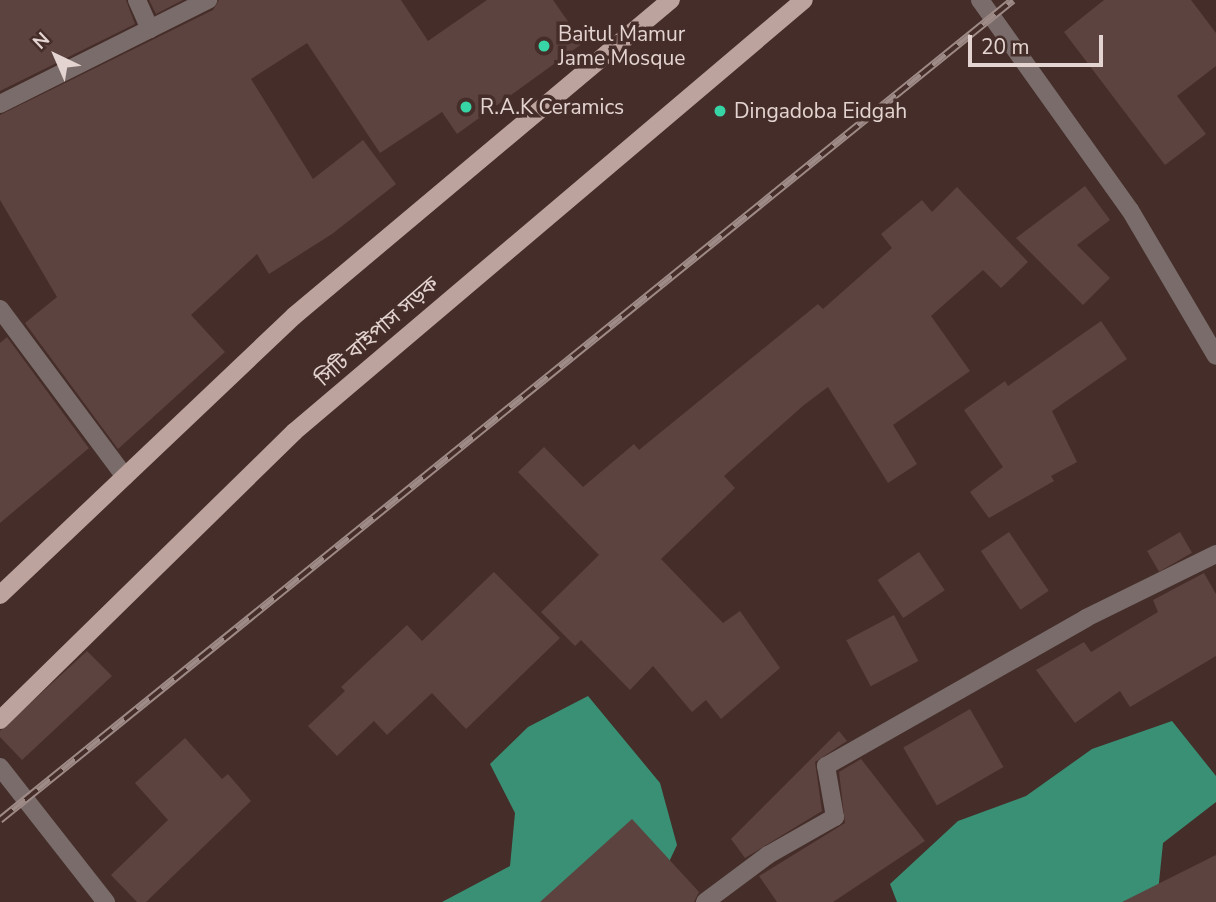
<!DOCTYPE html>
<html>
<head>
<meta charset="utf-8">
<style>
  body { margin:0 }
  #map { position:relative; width:1216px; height:902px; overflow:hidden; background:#452d29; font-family:"Nunito Sans","Noto Sans Bengali",sans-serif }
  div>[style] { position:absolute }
  .water>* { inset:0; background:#399074 }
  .building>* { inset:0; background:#5d433f; transform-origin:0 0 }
  .minor>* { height:18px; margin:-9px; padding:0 9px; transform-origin:9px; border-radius:9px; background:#796c6a }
  .major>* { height:18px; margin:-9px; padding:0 9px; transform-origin:9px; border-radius:9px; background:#bda39e }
  .rail>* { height:8px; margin-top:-4px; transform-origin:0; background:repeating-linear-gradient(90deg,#452d29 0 16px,#9e8a87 0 32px); box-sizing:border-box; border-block:2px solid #9e8a87 }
  .dots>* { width:19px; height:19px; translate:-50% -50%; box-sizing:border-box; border:4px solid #452d29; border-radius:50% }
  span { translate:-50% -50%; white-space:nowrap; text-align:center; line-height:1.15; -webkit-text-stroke:7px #452d29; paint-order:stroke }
  .poi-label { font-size:21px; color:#e4d4d1 }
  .left { translate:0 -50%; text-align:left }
  .street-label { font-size:21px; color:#e4d4d1 }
  .north { position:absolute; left:21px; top:21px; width:70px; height:70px; -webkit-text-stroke:5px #452d29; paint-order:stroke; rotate:316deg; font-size:19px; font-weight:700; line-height:28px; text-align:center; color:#e4d4d1 }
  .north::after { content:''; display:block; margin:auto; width:24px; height:32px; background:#e4d4d1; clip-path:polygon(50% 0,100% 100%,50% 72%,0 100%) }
  .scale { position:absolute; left:968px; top:35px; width:135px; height:32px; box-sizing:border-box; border:4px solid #e4d4d1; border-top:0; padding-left:9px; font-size:21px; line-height:24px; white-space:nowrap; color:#e4d4d1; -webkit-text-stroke:5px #452d29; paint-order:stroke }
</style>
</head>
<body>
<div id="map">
  <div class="water">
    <i style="clip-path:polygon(588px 696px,660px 783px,677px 845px,650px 902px,442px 902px,510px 866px,515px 813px,490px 764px,528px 727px)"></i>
    <i style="clip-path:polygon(1172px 721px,1216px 776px,1216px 802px,1163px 843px,1157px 902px,897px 902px,890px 884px,958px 821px,1026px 796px,1092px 749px)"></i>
  </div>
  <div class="building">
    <i style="clip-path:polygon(0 0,126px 0,135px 24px,0 91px)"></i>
    <i style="clip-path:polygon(149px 0,183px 0,156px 14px)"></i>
    <i style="clip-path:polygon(219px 0,401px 0,428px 41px,487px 0,553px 0,583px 43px,457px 134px,442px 112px,380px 153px,307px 43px,251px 79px,313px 179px,363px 140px,396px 184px,332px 234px,269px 274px,257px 254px,191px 315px,225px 352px,118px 449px,25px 323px,57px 297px,0 200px,0 115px,213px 10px)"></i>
    <i style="clip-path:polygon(1104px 0,1191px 0,1216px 33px,1216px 66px,1177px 96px,1206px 134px,1165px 165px,1064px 32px)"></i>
    <i style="clip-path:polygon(1085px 186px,1110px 220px,1077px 245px,1110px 278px,1083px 305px,1016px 238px)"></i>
    <i style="clip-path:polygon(957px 187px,1028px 262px,1001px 288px,983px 270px,931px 316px,970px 371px,893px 425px,917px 464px,888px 483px,828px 387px,804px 405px,724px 476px,735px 488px,661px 559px,723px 623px,740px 611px,780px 668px,721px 719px,706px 700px,692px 712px,653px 666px,630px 690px,581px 640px,575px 646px,541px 612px,599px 555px,518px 472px,544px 447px,583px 487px,634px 444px,639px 450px,818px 304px,823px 309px,892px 248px,881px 234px,922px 200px,932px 212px)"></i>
    <i style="clip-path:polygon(1101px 321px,1127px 359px,1052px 411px,1077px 462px,1051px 476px,1054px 481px,989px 518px,970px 492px,1003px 467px,964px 410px,1005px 381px,1008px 386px)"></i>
    <i style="clip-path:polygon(7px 337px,91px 451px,89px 448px,0 523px,0 343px)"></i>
    <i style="left:1009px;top:532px;width:71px;height:34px;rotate:56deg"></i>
    <i style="left:1180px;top:532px;width:24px;height:38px;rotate:60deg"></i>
    <i style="left:919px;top:552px;width:46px;height:50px;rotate:56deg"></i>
    <i style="clip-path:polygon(494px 572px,560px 638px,466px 729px,432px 693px,387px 735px,374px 721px,337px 756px,308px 726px,345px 691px,341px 687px,407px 625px,422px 641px)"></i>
    <i style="clip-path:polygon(1204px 573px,1216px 594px,1216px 656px,1130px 707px,1120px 691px,1075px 723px,1036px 670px,1084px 642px,1091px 652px,1158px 612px,1153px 600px)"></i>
    <i style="left:894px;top:615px;width:52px;height:54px;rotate:62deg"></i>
    <i style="clip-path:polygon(87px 651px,112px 676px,22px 760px,0 737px,0 731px)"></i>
    <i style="left:970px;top:709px;width:67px;height:77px;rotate:60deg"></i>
    <i style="clip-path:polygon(839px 731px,847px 741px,815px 762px,822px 811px,745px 858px,731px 839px)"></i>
    <i style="clip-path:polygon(185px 738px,222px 779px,228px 774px,251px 801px,146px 902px,137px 902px,111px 875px,168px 820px,135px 783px)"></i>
    <i style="clip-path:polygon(861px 759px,925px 841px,833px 902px,777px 902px,759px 876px,845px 823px,839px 772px)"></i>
    <i style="clip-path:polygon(632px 819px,699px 892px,694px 902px,540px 902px)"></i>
    <i style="clip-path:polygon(1216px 855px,1216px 902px,1122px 902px)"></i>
  </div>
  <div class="minor">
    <i style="left:137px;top:0;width:32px;rotate:66deg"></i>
    <i style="left:980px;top:0;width:258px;rotate:54.5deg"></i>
    <i style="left:1130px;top:210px;width:169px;rotate:59.5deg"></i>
    <i style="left:0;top:104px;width:233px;rotate:-26.6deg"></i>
    <i style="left:0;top:309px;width:209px;rotate:53.3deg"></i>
    <i style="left:0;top:767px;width:172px;rotate:51.9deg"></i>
    <i style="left:705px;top:902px;width:79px;rotate:-36.7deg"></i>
    <i style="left:768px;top:855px;width:77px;rotate:-29.6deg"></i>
    <i style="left:835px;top:817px;width:52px;rotate:-100deg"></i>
    <i style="left:826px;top:766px;width:299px;rotate:-29.6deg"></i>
    <i style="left:1086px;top:618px;width:145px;rotate:-26.2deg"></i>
  </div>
  <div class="major">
    <i style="left:0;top:595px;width:405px;rotate:-43.5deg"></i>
    <i style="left:294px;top:316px;width:492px;rotate:-40deg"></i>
    <i style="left:0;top:720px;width:412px;rotate:-44.4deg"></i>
    <i style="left:294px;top:432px;width:668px;rotate:-40.27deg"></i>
  </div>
  <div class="rail">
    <i style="left:0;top:820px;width:1303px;rotate:-38.99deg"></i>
  </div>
  <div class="dots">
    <i style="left:544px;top:46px;background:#37d4a6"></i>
    <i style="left:466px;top:107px;background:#37d4a6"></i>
    <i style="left:720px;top:111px;background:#37d4a6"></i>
  </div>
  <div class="poi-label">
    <span class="left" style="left:558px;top:46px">Baitul Mamur<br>Jame Mosque</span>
    <span class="left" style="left:480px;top:107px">R.A.K Ceramics</span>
    <span class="left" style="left:734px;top:111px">Dingadoba Eidgah</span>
  </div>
  <div class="street-label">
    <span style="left:377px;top:331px;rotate:-41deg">সিটি বাইপাস সড়ক</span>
  </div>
  <div class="north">N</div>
  <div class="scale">20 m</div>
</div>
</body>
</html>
